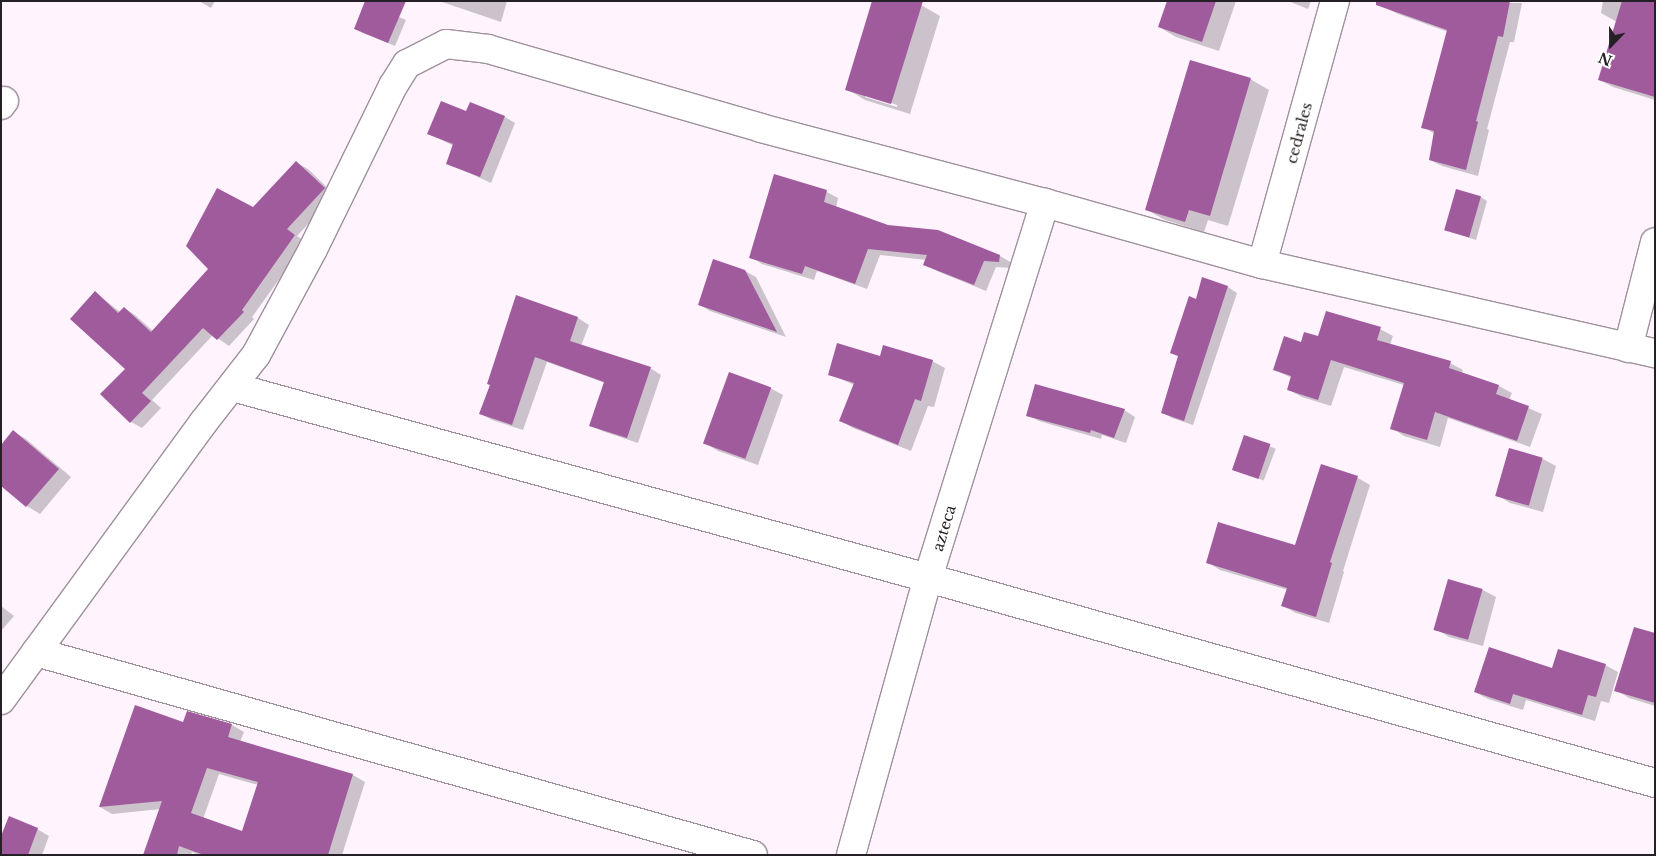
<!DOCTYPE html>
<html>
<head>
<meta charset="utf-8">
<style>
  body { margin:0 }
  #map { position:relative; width:1656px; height:856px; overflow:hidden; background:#fff3fe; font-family:"Libre Baskerville",serif }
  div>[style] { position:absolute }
  .shadow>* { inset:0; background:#0003; transform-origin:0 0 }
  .building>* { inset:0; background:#a05b9d; transform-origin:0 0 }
  .roads { filter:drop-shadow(1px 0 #9e919d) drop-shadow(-1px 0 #9e919d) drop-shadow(0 1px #9e919d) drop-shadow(0 -1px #9e919d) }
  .minor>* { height:28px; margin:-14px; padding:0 14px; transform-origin:14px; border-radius:14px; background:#fff }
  span { translate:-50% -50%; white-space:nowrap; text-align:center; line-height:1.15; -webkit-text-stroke:4px #fff; paint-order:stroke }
  .street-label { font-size:15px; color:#252025 }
  .frame { position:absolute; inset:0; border:2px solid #252025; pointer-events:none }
  .north { position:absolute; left:1586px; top:20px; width:50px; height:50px; -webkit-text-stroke:4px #fff; paint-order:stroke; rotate:202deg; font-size:14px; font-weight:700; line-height:20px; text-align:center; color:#252025 }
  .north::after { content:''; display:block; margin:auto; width:18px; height:22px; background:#252025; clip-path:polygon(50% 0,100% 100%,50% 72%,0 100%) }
</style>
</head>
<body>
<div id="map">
  <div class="shadow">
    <i style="clip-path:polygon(199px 1px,215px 1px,211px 8px)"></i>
    <i style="clip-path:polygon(439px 1px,507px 1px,501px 22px)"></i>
    <i style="clip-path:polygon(1168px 1px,1236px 1px,1219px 51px,1176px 37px,1159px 27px)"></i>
    <i style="clip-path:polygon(1288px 1px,1311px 1px,1308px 9px)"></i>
    <i style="clip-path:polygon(1388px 1px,1522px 3px,1514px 42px,1510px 42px,1487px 129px,1489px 130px,1478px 176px,1442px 166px,1430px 160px,1435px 134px,1423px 127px,1448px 32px,1398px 14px,1386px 8px)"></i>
    <i style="clip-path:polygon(1603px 1px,1655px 1px,1655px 100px,1613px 87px,1600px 80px,1617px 22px,1601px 13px)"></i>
    <i style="clip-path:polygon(366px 3px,406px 20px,395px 46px,361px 32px)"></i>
    <i style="clip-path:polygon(evenodd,921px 5px,940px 16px,910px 114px,865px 100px,847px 89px,921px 5px,865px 94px,897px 105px,897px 107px,865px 97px,865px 94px)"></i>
    <i style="clip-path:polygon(1250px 79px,1269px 90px,1228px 226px,1208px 220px,1204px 232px,1165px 220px,1147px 210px)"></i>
    <i style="clip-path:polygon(467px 113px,505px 117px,515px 123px,491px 183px,447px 163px,454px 146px,429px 134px)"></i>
    <i style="clip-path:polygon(297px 163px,308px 169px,335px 195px,297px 236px,306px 242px,252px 317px,254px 319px,229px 346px,213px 335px,152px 400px,161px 408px,142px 428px,131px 422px,127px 369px,96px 293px,120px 312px,124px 308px,135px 315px,153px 331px,209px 269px,254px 208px)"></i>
    <i style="clip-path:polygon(775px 176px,827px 192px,838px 198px,836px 208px,888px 226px,1000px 256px,1012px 263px,1010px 268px,996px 267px,986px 291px,937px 271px,925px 264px,927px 260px,880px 255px,867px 289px,817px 271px,814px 280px,762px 264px,751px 257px)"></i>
    <i style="clip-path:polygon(1481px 197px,1487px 201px,1476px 240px,1446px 230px)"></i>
    <i style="clip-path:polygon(745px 271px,756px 277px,786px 337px,710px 311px,700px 305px)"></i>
    <i style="clip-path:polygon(1228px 287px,1237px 293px,1193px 425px,1172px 418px,1162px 412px,1196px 300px)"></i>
    <i style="clip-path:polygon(517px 297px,578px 318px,589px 325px,581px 346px,650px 368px,661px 375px,638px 443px,602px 431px,591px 425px,605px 383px,547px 362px,523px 430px,492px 420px,481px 414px)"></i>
    <i style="clip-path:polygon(1380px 329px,1393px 336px,1390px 345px,1450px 363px,1463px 370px,1462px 373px,1499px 386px,1512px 393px,1509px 400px,1542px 414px,1530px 447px,1448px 418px,1440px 447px,1404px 436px,1392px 428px,1404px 385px,1344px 367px,1331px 406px,1302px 397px,1289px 390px,1292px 378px,1275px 370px,1302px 343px,1319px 338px)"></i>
    <i style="clip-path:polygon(881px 357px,932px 361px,945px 368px,934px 407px,928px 406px,911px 451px,853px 428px,841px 421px,854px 385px,830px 374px)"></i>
    <i style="clip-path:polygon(770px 388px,783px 395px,758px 465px,718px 451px,705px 443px)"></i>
    <i style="clip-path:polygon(1124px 410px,1135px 417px,1126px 443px,1102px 435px,1101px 439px,1039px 421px,1028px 415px)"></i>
    <i style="clip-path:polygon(14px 432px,26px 439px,71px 477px,40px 514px,27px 506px,1px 485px)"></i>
    <i style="left:1245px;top:437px;width:33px;height:34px;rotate:21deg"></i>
    <i style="clip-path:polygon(1543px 459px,1556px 466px,1543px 512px,1510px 503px,1497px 495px)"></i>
    <i style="clip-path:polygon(1322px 466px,1358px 478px,1370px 485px,1343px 571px,1344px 572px,1329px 623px,1296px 613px,1283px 606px,1288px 590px,1220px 570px,1207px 562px,1295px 547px)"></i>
    <i style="clip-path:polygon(1449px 580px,1483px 590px,1496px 597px,1483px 646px,1449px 637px,1436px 629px)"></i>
    <i style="clip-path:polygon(1px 606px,14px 616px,1px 631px)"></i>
    <i style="clip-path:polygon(1655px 635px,1655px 706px,1629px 698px,1616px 690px)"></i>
    <i style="clip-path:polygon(1605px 665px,1618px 672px,1609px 703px,1601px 701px,1595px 721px,1526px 700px,1523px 710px,1488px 699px,1475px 692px,1553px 669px)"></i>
    <i style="clip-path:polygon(evenodd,183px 724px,232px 725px,244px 732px,240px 742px,353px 775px,365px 782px,342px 855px,198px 855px,192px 852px,191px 855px,145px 855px,161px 809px,112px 814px,100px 807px,183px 724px,219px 774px,258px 785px,243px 832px,203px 819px,219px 774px)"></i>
    <i style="clip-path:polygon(37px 829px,49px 836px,42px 855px,1px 855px)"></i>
  </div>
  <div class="building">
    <i style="clip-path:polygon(365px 1px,406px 1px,388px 43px,354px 29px)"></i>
    <i style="clip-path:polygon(872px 1px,923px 1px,891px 104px,845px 90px)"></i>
    <i style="clip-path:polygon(1167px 1px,1216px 1px,1202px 42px,1158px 27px)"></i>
    <i style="clip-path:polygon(1376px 1px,1510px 1px,1503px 37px,1498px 36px,1476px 121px,1478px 122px,1466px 170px,1429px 160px,1434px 131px,1421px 128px,1447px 30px,1376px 5px)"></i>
    <i style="clip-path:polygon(1622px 1px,1655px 1px,1655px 97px,1598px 80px)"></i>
    <i style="clip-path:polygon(1190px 60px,1251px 78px,1210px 216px,1189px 210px,1185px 222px,1145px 210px)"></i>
    <i style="clip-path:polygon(441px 101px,466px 111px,470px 102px,505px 116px,480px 177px,446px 164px,453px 144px,427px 134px)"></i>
    <i style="clip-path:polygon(296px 161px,325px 188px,287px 229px,295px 235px,242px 310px,244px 312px,217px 340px,203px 328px,142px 393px,151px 401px,130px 423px,100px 394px,125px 369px,70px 319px,95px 291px,118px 313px,124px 307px,151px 332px,208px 269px,186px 246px,217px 188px,253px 207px)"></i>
    <i style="clip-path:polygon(774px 174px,827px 190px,824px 202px,888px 225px,938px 230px,1000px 255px,999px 262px,984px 261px,974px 285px,923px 265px,927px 255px,868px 249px,855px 284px,805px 266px,802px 274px,749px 258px)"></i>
    <i style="left:1456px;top:189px;width:26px;height:43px;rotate:16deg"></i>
    <i style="clip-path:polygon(713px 259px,745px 270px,777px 332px,698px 305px)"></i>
    <i style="clip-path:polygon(1202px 277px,1228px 286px,1184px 421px,1161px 413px,1178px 356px,1170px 353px,1189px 296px,1196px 299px)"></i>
    <i style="clip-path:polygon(516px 295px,578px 317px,570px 341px,651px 367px,627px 438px,589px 426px,604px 382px,535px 357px,512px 425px,479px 414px,490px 385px,487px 384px)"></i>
    <i style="clip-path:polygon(1326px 311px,1381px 327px,1377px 340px,1451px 361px,1449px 368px,1499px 385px,1496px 394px,1529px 406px,1517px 441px,1435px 412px,1427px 440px,1390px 429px,1404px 383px,1331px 360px,1318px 400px,1287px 390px,1291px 376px,1273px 370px,1284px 336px,1301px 342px,1304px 332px,1318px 336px)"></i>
    <i style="clip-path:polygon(837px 343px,880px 356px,883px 345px,933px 360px,921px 401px,915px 399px,898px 445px,839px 421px,854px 383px,828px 375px)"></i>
    <i style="left:729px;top:372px;width:45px;height:76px;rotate:20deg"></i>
    <i style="clip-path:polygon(1035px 384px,1125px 409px,1114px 438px,1091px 430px,1090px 433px,1026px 416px)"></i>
    <i style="clip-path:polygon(13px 430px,59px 469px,26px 507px,1px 486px,1px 445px)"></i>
    <i style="left:1244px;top:435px;width:28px;height:37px;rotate:19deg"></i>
    <i style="left:1509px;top:448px;width:35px;height:50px;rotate:16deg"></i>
    <i style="clip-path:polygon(1321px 464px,1358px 476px,1330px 562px,1332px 563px,1316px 617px,1281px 606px,1287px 588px,1206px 563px,1218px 522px,1295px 545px)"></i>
    <i style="left:1448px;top:579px;width:36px;height:53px;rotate:16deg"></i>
    <i style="clip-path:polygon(1634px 627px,1655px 633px,1655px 703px,1614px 691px)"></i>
    <i style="clip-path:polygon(1489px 647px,1552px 668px,1558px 649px,1606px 664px,1596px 697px,1588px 695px,1582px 715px,1513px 694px,1510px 704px,1474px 692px)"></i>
    <i style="clip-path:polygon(evenodd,135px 705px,183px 722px,187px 711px,232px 724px,228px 737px,353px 774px,328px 855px,204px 855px,179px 846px,177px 855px,143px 855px,162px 801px,99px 807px,135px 705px,207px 768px,258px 782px,242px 831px,191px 813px,207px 768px)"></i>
    <i style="clip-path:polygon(9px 816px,38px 828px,28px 855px,1px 855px,1px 836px)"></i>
  </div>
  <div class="roads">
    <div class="minor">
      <i style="left:1px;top:105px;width:5px;rotate:-53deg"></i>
      <i style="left:1262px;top:264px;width:273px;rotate:-74.5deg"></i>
      <i style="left:1628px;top:348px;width:109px;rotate:-75.7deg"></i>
      <i style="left:233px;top:387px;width:721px;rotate:15.37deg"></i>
      <i style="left:928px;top:578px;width:755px;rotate:15.75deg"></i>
      <i style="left:36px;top:652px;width:745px;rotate:15.81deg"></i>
      <i style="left:1px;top:700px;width:343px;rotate:-53.9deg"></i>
      <i style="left:203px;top:423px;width:86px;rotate:-52.1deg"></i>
      <i style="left:256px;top:355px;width:120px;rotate:-61.7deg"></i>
      <i style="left:313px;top:249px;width:182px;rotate:-63.9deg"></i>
      <i style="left:393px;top:86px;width:26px;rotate:-58deg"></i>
      <i style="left:407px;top:64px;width:44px;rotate:-27.1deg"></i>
      <i style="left:446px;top:44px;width:42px;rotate:6.8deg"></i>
      <i style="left:488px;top:49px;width:284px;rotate:16.1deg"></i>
      <i style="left:761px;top:128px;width:294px;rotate:14.8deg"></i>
      <i style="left:1045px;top:203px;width:225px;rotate:15.7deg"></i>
      <i style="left:1262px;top:264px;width:403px;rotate:12.8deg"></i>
      <i style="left:851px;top:855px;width:288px;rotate:-74.5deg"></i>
      <i style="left:928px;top:578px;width:393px;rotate:-72.7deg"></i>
    </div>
  </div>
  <div class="street-label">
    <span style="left:1299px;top:133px;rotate:-75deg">cedrales</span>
    <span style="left:944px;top:528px;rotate:-73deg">azteca</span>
  </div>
  <div class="frame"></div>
  <div class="north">N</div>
</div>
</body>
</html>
